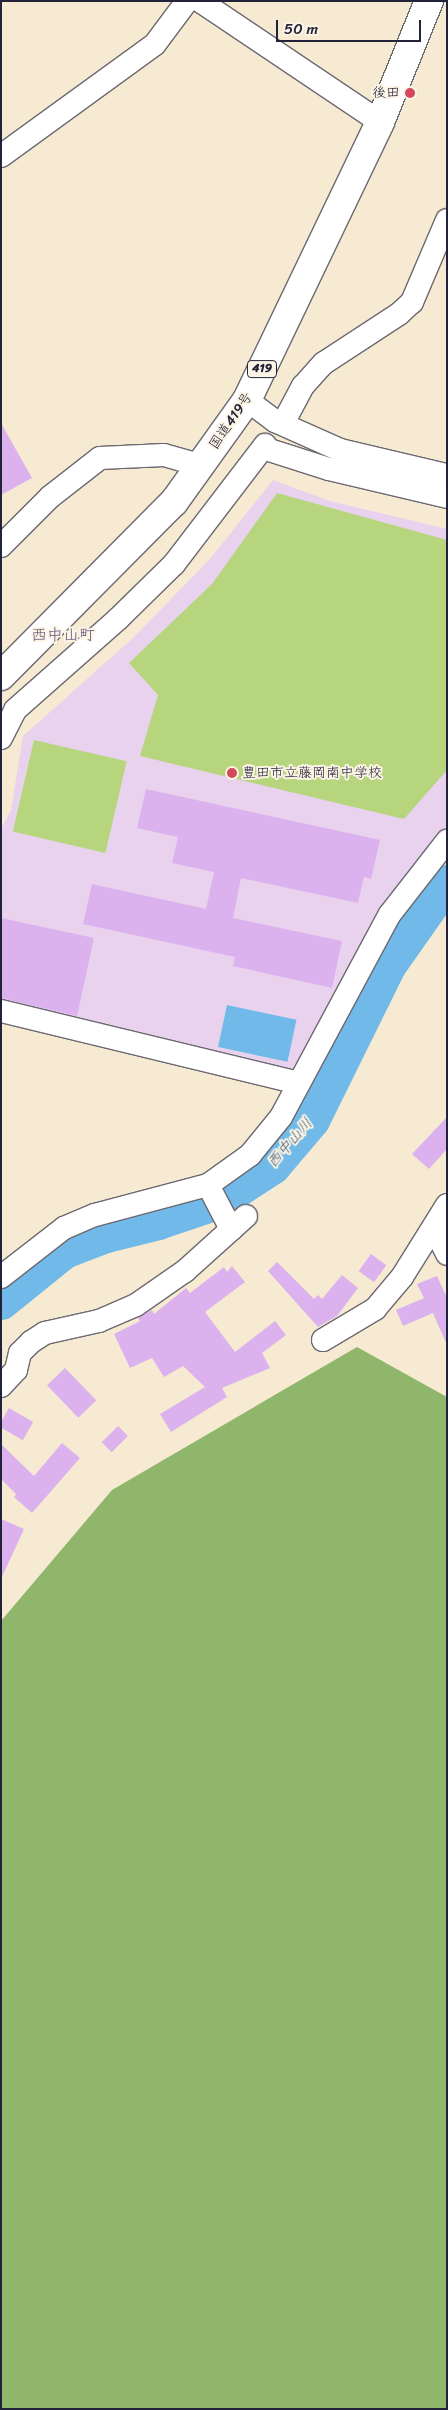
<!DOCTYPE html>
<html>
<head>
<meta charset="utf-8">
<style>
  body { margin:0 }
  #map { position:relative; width:448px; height:2410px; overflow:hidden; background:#f6ead2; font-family:Sriracha,"Klee One",sans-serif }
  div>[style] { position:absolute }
  .built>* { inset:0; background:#e9d2ed }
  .green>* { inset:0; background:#b6d57c; transform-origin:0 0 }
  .forest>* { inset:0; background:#90b66c }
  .water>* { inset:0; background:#70b9e8; transform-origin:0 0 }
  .river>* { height:35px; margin:-17.5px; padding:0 17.5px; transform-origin:17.5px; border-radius:17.5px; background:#70b9e8 }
  .building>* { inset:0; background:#dbb2ee; transform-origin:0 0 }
  .roads { filter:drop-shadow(1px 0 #6c6870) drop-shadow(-1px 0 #6c6870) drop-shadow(0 1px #6c6870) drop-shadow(0 -1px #6c6870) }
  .minor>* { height:22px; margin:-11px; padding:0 11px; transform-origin:11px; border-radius:11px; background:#fff }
  .trunk>* { height:28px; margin:-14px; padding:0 14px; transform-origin:14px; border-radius:14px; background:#fff }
  .dots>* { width:14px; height:14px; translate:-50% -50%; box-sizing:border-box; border:2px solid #fcf5e5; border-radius:50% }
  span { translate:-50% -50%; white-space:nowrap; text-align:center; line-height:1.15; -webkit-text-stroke:4px #fcf5e5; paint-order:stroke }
  .shield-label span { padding:1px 4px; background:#fcf5e5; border:1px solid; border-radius:4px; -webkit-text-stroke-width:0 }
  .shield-label { font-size:12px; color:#22223b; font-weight:700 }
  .poi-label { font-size:14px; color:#22223b }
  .right { translate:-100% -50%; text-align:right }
  .left { translate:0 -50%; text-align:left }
  .street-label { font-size:14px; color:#22223b }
  .water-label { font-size:15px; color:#3d5778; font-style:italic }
  .quarter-label { font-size:16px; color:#63547a }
  .frame { position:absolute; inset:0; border:2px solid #22223b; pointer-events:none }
  .scale { position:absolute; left:276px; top:20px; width:145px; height:22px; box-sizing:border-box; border:2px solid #22223b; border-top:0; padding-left:6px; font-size:15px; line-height:18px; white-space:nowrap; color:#22223b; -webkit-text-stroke:4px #fcf5e5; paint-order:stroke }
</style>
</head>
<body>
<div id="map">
  <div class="built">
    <i style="clip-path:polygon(273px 480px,330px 501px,447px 529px,447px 829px,430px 847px,293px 1074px,1px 1005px,1px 829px,11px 810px,23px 736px,133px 638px,210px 559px)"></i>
  </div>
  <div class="green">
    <i style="clip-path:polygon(277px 493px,447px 540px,447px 770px,404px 819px,140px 756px,158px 695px,129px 663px,212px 584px)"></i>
    <i style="left:34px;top:740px;width:95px;height:94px;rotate:13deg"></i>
  </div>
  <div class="forest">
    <i style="clip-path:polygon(357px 1347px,447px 1397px,447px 2409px,1px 2409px,1px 1621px,112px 1490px)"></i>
  </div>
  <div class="water">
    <i style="left:227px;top:1005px;width:71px;height:43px;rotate:12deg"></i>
  </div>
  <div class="river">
    <i style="left:1px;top:1302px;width:81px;rotate:-39deg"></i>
    <i style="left:64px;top:1251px;width:45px;rotate:-20.9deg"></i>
    <i style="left:106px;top:1235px;width:54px;rotate:-14deg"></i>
    <i style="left:158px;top:1222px;width:65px;rotate:-18.7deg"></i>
    <i style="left:220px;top:1201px;width:64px;rotate:-33.4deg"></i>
    <i style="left:273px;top:1166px;width:60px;rotate:-49.7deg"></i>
    <i style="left:312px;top:1120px;width:172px;rotate:-63.7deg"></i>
    <i style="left:388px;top:966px;width:103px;rotate:-54.9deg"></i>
  </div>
  <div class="building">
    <i style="clip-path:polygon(1px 423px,32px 478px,1px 495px)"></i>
    <i style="clip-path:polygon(146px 789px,380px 840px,371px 879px,364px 877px,358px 903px,241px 878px,233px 918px,342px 941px,332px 988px,233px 966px,235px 957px,83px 924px,92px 884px,206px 909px,214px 872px,172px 863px,178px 837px,137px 828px)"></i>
    <i style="clip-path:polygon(1px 918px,94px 938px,77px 1016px,1px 998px)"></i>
    <i style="clip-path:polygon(447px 1117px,447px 1149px,429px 1169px,412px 1154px)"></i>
    <i style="left:371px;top:1254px;width:19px;height:21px;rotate:36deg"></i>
    <i style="clip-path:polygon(277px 1262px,314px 1299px,318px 1295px,322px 1299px,342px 1275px,358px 1288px,337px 1316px,318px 1327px,268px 1271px)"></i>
    <i style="clip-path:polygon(232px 1266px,245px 1282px,205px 1312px,235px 1352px,275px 1321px,286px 1335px,262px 1353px,270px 1368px,222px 1388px,227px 1397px,171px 1432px,160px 1414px,205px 1387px,183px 1366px,164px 1377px,152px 1358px,130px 1368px,114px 1334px,140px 1321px,138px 1318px,152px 1310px,154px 1314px,186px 1288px,190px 1293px,224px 1267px,227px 1272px)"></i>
    <i style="clip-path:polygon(437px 1276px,447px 1298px,447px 1345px,433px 1313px,403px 1326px,396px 1310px,424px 1298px,417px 1284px)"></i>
    <i style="left:65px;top:1368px;width:45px;height:25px;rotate:46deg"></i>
    <i style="left:9px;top:1408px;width:28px;height:21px;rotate:30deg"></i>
    <i style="left:118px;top:1426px;width:14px;height:23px;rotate:45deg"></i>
    <i style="clip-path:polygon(62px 1443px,80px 1458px,32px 1513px,14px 1497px,16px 1494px,1px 1479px,1px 1444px,34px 1476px)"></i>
    <i style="clip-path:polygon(1px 1519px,24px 1529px,1px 1579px)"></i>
  </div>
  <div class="roads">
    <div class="minor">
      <i style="left:200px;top:1px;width:217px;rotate:33.9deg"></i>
      <i style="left:1px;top:156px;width:190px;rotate:-36deg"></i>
      <i style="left:155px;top:44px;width:54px;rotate:-53.3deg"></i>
      <i style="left:247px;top:400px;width:35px;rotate:37deg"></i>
      <i style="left:275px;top:421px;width:71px;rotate:24deg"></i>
      <i style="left:340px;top:450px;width:110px;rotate:13.2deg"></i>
      <i style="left:288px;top:414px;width:32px;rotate:-62deg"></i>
      <i style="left:303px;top:386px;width:31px;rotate:-48deg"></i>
      <i style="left:324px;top:363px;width:90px;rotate:-33.2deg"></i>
      <i style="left:399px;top:314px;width:18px;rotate:-43deg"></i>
      <i style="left:412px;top:302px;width:89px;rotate:-66.9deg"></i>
      <i style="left:263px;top:448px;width:69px;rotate:17.7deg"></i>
      <i style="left:329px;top:469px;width:121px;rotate:13.3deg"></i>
      <i style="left:1px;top:546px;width:69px;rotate:-45deg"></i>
      <i style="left:50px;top:497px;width:63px;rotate:-38deg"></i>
      <i style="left:100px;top:458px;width:64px;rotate:-2.7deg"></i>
      <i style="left:164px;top:455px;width:37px;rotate:16deg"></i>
      <i style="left:1px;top:738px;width:31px;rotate:-63deg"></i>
      <i style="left:15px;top:710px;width:139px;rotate:-41.5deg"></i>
      <i style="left:119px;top:618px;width:77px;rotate:-44.5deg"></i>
      <i style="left:174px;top:564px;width:150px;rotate:-52.6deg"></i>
      <i style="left:1px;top:1011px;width:306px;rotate:13.6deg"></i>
      <i style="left:208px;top:1185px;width:50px;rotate:62.4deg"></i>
      <i style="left:434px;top:1228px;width:29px;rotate:63deg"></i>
      <i style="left:1px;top:1277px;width:80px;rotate:-37.9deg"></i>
      <i style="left:64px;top:1228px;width:34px;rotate:-23deg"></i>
      <i style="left:95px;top:1215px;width:117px;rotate:-14.9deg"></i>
      <i style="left:208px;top:1185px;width:52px;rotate:-35.5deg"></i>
      <i style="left:250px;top:1155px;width:49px;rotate:-50.8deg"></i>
      <i style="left:281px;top:1117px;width:230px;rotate:-61.8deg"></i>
      <i style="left:390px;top:914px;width:93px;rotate:-52deg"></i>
      <i style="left:323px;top:1340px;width:61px;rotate:-30.8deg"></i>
      <i style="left:375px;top:1309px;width:42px;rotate:-49.8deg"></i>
      <i style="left:402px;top:1277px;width:85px;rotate:-58deg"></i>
      <i style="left:1px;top:1386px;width:22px;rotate:-47deg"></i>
      <i style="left:16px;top:1370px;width:17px;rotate:-77deg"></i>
      <i style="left:20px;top:1353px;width:16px;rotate:-45deg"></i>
      <i style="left:31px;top:1342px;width:17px;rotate:-33deg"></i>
      <i style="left:45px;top:1333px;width:55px;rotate:-12.5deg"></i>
      <i style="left:99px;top:1321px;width:40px;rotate:-23.4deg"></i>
      <i style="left:136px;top:1305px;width:60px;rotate:-34.8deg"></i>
      <i style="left:185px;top:1271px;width:82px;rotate:-42deg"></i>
    </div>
    <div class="trunk">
      <i style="left:1px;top:676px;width:245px;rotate:-45.2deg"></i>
      <i style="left:174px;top:502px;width:125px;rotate:-54.4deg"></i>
      <i style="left:247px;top:400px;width:308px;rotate:-64.4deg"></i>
      <i style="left:380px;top:122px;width:131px;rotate:-68deg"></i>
    </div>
  </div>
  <div class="dots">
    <i style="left:410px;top:93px;background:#d1495b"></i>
    <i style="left:232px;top:773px;background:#d1495b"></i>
  </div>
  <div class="shield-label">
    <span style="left:262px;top:369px">419</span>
  </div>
  <div class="poi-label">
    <span class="right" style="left:400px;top:93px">後田</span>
    <span class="left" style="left:242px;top:773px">豊田市立藤岡南中学校</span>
  </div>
  <div class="street-label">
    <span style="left:231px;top:421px;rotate:-56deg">国道419号</span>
  </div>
  <div class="water-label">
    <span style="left:290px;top:1143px;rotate:-49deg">西中山川</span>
  </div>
  <div class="quarter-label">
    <span style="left:63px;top:635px">西中山町</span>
  </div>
  <div class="frame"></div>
  <div class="scale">50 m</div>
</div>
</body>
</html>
